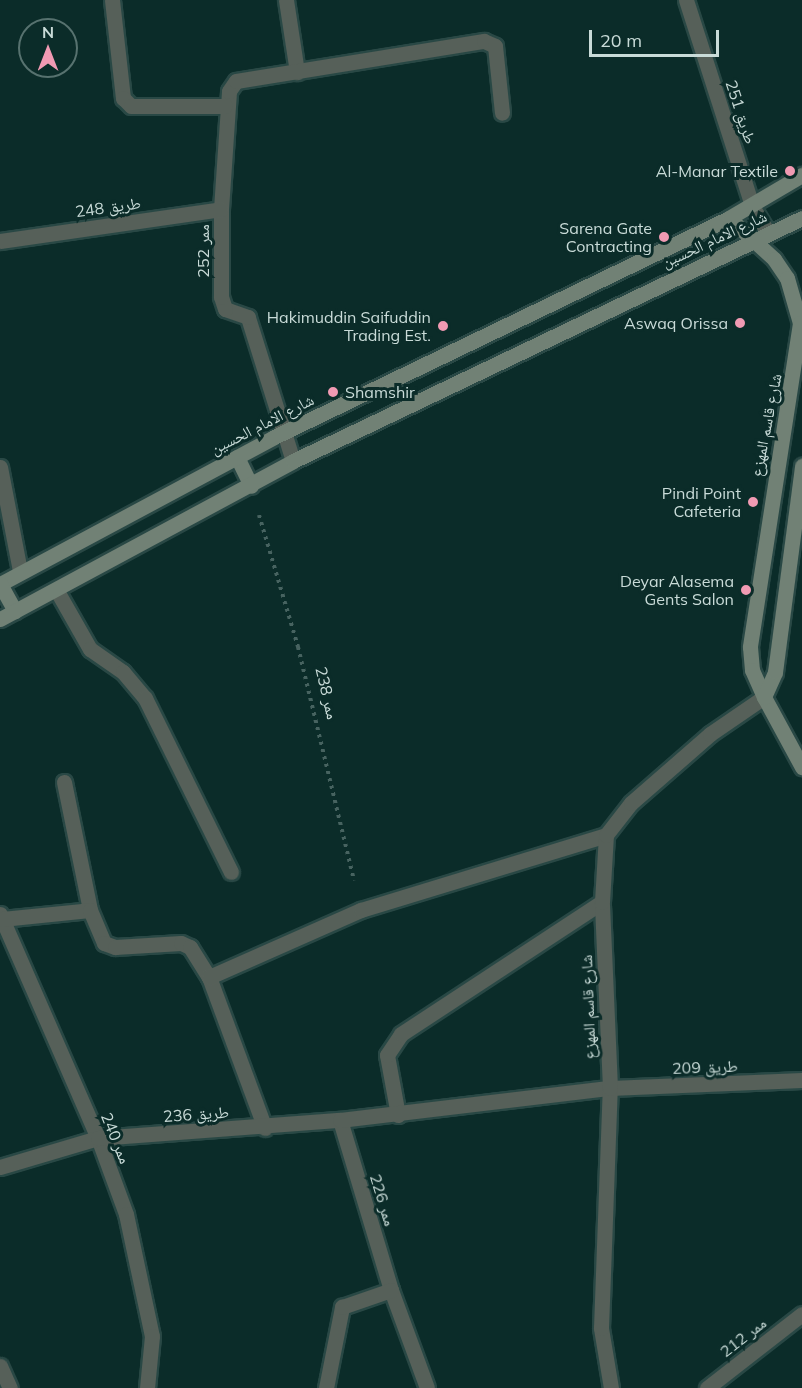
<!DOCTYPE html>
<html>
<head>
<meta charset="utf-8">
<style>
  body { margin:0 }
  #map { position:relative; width:802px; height:1388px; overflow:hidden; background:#0b2c29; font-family:Mulish,"Noto Naskh Arabic",sans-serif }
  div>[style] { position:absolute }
  .path>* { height:4px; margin-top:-2px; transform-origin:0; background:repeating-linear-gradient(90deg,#476360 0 3px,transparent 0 7.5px) }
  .roads { filter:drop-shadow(2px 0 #294845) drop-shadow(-2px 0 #294845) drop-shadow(0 2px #294845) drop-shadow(0 -2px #294845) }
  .lane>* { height:15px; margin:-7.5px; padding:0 7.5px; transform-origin:7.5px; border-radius:7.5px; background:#566059 }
  .street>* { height:15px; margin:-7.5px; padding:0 7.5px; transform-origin:7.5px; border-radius:7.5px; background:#566059 }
  .secondary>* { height:15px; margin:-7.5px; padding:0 7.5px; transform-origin:7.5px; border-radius:7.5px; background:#718175 }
  .dots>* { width:16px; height:16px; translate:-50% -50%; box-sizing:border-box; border:3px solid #0b2c29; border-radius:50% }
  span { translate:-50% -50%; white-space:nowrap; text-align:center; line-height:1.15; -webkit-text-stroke:6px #0b2c29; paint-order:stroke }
  .street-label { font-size:16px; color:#c9dbd8 }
  .poi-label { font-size:16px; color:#c9dbd8 }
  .right { translate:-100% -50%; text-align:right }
  .left { translate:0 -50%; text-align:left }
  .north { position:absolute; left:18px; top:18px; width:60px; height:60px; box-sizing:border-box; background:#0b2c29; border:2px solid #57726f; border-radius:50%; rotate:0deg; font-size:16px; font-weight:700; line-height:24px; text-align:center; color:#c9dbd8 }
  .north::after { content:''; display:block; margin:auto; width:21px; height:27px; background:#f19ab3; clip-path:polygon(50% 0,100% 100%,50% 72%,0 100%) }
  .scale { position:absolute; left:589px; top:30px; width:130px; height:27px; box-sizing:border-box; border:3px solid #c9dbd8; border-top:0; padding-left:8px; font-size:18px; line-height:21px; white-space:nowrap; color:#c9dbd8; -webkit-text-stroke:4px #0b2c29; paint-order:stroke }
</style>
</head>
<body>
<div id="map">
  <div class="path">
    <i style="left:259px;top:515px;width:138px;rotate:73.5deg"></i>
    <i style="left:298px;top:647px;width:240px;rotate:76.5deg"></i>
  </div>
  <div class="roads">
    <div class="lane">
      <i style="left:286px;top:0;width:73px;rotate:81.3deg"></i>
      <i style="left:686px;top:0;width:216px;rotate:72.2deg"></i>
      <i style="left:752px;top:206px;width:31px;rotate:59deg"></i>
      <i style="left:293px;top:461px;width:151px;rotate:-107.4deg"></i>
      <i style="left:248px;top:317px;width:24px;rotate:-161deg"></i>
      <i style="left:225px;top:309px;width:13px;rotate:-108deg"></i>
      <i style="left:221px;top:297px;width:88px;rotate:-90deg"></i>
      <i style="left:221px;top:209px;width:118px;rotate:-86.1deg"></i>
      <i style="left:229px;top:91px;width:12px;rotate:-55deg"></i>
      <i style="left:236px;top:81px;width:251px;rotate:-9.2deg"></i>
      <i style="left:484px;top:41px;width:12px;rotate:24deg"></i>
      <i style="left:495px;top:46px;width:67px;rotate:84deg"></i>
      <i style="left:57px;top:591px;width:67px;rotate:60.4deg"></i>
      <i style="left:90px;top:649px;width:40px;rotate:34.9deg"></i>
      <i style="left:123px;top:672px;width:34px;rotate:50deg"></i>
      <i style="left:145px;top:698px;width:194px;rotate:63.7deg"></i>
      <i style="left:0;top:1366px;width:24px;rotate:66deg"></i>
    </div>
    <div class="street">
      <i style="left:112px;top:0;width:99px;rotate:83.6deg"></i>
      <i style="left:123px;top:98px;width:11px;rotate:45deg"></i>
      <i style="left:131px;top:106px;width:94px"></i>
      <i style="left:0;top:241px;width:223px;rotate:-8.2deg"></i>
      <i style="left:0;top:467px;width:106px;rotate:79.1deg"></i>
      <i style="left:64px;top:782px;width:131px;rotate:78.5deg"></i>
      <i style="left:0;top:914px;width:244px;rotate:66.4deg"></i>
      <i style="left:98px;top:1138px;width:81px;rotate:69.8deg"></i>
      <i style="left:126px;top:1214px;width:125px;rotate:78deg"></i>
      <i style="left:152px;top:1336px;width:52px;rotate:95.5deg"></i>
      <i style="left:2px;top:919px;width:88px;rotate:-5.8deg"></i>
      <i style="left:90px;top:910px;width:36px;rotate:67deg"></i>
      <i style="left:104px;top:943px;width:12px;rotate:20deg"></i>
      <i style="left:115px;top:947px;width:66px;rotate:-3.5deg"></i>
      <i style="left:181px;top:943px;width:10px;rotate:24deg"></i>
      <i style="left:190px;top:947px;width:36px;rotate:58deg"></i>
      <i style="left:209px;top:977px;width:161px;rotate:69.7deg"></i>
      <i style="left:209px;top:977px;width:166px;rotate:-23.8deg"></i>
      <i style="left:361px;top:910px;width:256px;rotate:-17deg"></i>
      <i style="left:398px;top:1115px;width:61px;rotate:-100.4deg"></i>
      <i style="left:387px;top:1055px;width:25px;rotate:-56deg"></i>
      <i style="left:401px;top:1034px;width:240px;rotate:-33.3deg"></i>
      <i style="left:340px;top:1120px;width:177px;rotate:73.3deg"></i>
      <i style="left:391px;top:1290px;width:104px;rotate:69.8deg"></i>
      <i style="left:0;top:1167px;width:102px;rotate:-16.5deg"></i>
      <i style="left:98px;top:1138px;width:243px;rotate:-4.3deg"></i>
      <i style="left:340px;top:1120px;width:272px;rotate:-6.8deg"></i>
      <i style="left:610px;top:1088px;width:192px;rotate:-2.4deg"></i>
      <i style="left:326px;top:1388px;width:83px;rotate:-78.8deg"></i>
      <i style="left:342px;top:1307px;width:52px;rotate:-19.1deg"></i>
      <i style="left:611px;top:1388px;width:61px;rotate:-99.5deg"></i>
      <i style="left:601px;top:1328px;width:240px;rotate:-87.9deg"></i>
      <i style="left:610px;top:1088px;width:186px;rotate:-92.5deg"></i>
      <i style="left:602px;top:902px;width:67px;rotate:-86.6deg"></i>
      <i style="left:606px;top:835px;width:41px;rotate:-52deg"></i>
      <i style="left:631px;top:803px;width:105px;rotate:-41.1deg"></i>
      <i style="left:710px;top:734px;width:65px;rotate:-34.4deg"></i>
      <i style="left:707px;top:1388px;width:120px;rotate:-37.9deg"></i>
    </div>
    <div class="secondary">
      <i style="left:729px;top:218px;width:61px;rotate:42.3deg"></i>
      <i style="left:774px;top:259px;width:23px;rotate:56deg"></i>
      <i style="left:787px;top:278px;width:47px;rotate:73.9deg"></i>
      <i style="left:800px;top:323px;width:328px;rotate:98.8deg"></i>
      <i style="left:750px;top:647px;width:23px;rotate:85deg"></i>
      <i style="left:752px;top:670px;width:30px;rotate:66deg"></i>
      <i style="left:764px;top:697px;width:80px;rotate:61.5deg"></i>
      <i style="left:237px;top:457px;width:32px;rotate:64deg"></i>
      <i style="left:0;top:584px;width:311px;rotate:-28.2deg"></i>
      <i style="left:274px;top:437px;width:505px;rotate:-25.7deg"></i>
      <i style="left:729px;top:218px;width:85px;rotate:-30.5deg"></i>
      <i style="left:0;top:584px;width:31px;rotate:61deg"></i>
      <i style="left:0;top:619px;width:333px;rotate:-28.3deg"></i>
      <i style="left:293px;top:461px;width:564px;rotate:-25.52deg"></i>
      <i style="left:764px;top:697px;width:27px;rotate:-66deg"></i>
      <i style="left:775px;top:672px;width:208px;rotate:-82.5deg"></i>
    </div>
  </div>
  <div class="dots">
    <i style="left:790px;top:171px;background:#f19ab3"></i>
    <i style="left:664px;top:237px;background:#f19ab3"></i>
    <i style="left:740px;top:323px;background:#f19ab3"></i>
    <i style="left:443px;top:326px;background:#f19ab3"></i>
    <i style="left:333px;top:392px;background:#f19ab3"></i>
    <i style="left:753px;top:502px;background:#f19ab3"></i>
    <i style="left:746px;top:590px;background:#f19ab3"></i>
  </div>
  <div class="street-label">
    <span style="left:741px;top:112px;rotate:72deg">طريق 251</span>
    <span style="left:108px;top:207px;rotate:-8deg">طريق 248</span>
    <span style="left:714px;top:239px;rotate:-25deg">شارع الامام الحسين</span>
    <span style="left:203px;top:251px;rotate:-90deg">ممر 252</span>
    <span style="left:262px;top:424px;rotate:-27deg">شارع الامام الحسين</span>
    <span style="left:766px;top:425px;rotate:-79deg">شارع قاسم المهزع</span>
    <span style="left:327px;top:693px;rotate:77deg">ممر 238</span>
    <span style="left:588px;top:1007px;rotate:-92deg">شارع قاسم المهزع</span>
    <span style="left:705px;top:1067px;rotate:-2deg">طريق 209</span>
    <span style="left:196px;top:1114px;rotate:-4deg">طريق 236</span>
    <span style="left:116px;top:1138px;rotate:68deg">ممر 240</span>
    <span style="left:383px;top:1200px;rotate:73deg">ممر 226</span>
    <span style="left:743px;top:1337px;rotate:-38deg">ممر 212</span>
  </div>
  <div class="poi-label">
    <span class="right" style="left:778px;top:171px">Al-Manar Textile</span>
    <span class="right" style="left:652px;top:237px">Sarena Gate<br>Contracting</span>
    <span class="right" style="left:431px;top:326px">Hakimuddin Saifuddin<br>Trading Est.</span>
    <span class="right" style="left:728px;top:323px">Aswaq Orissa</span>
    <span class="left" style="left:345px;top:392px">Shamshir</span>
    <span class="right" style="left:741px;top:502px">Pindi Point<br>Cafeteria</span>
    <span class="right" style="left:734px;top:590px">Deyar Alasema<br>Gents Salon</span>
  </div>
  <div class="north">N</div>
  <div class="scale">20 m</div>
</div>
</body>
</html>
